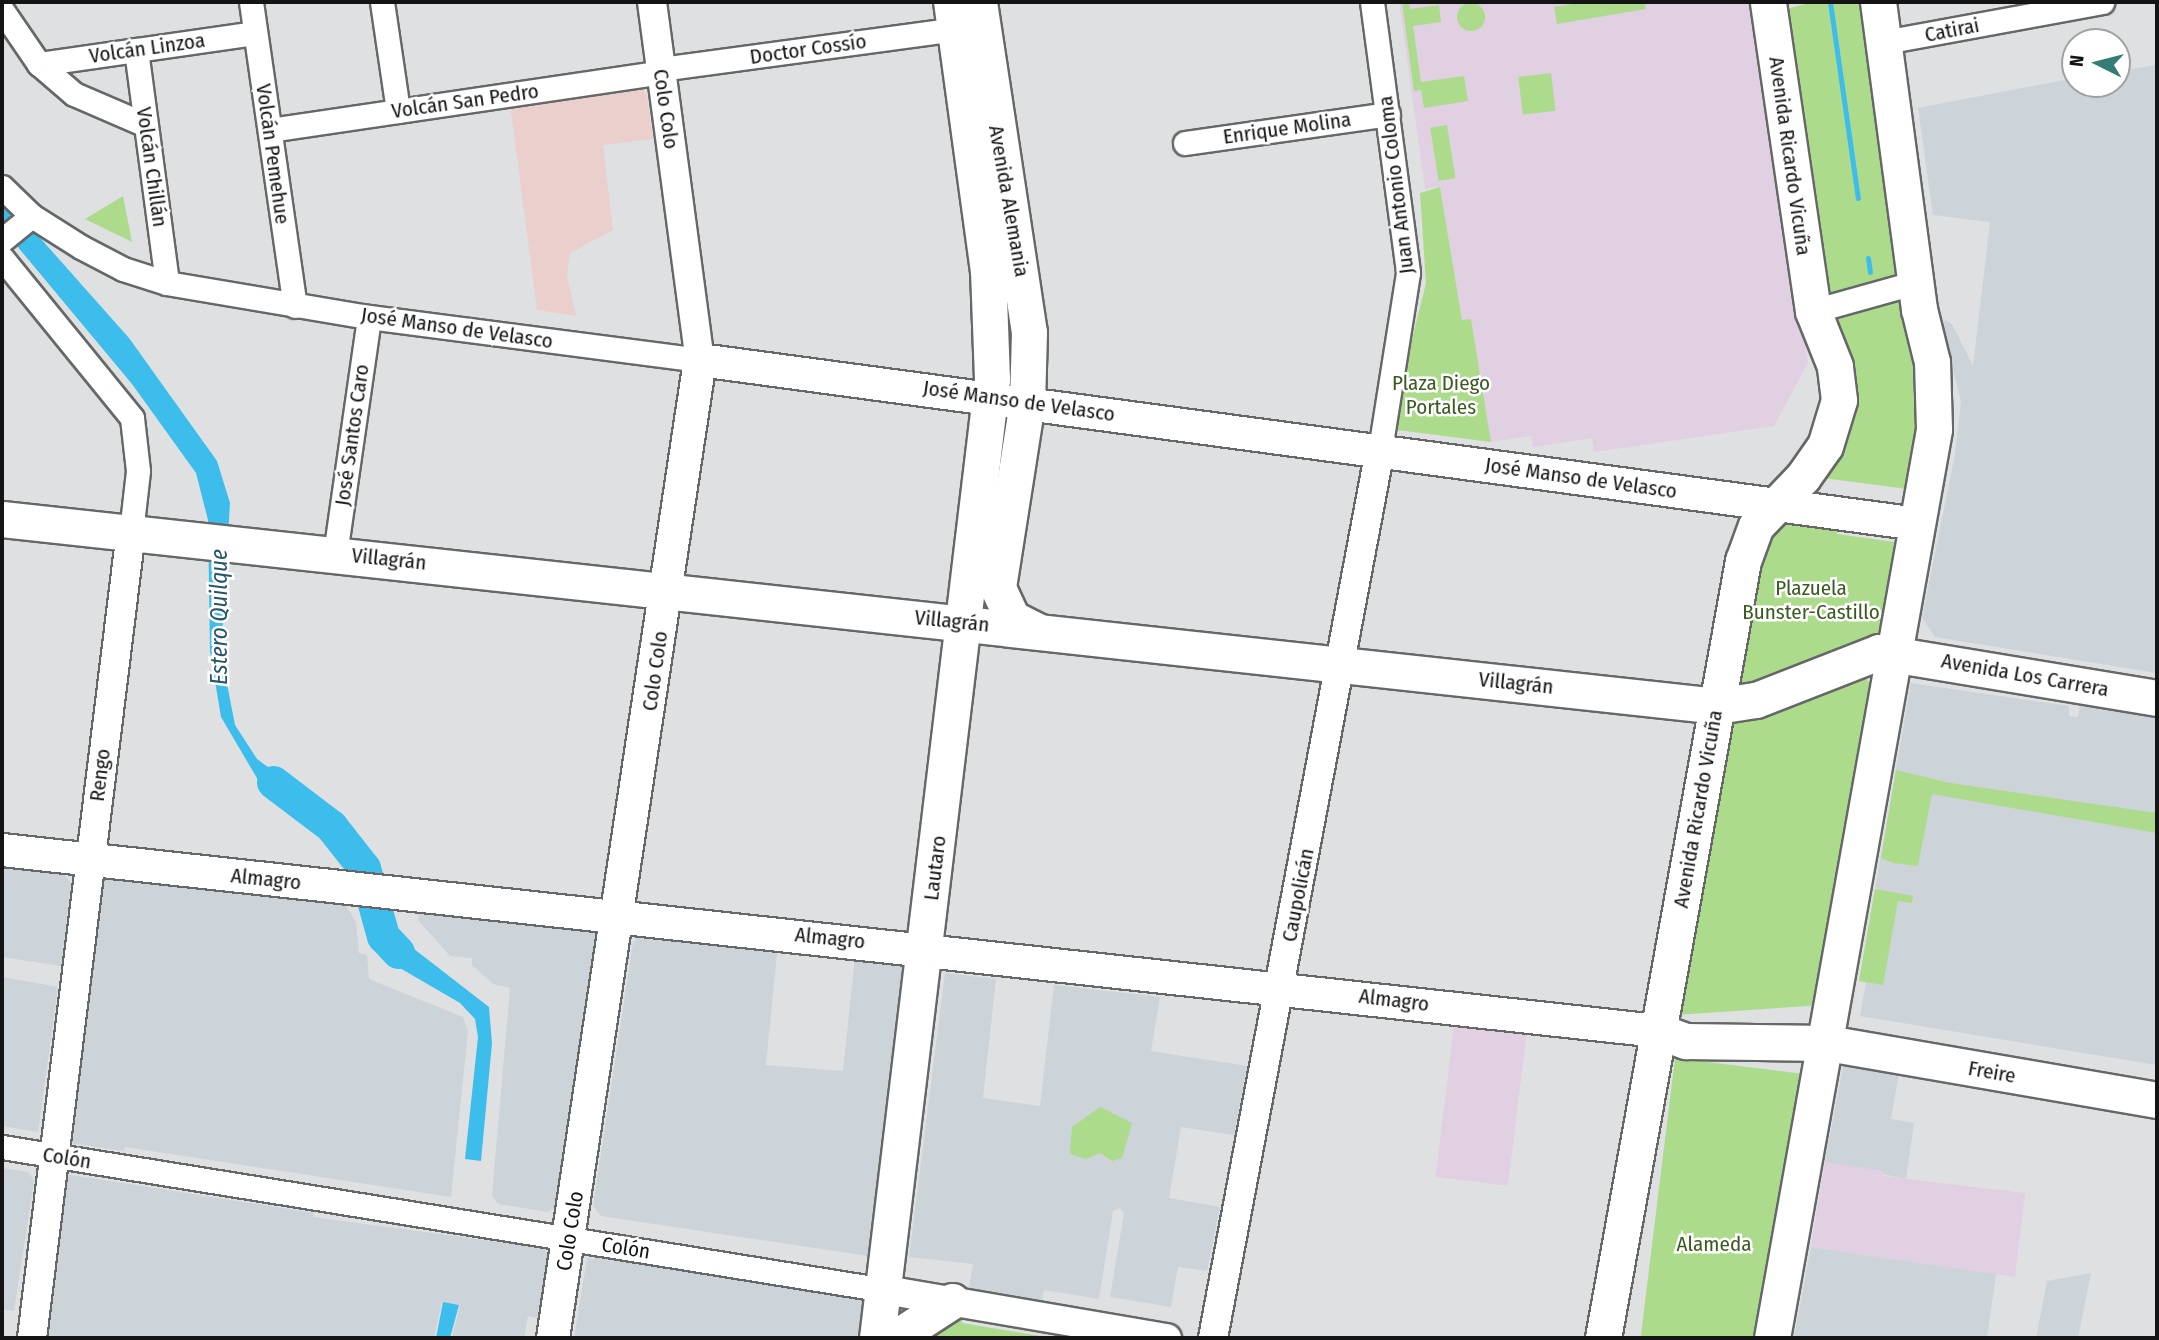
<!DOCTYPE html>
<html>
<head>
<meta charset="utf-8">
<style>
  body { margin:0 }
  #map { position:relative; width:2159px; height:1340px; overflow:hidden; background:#dfe0e1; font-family:"Fira Sans Condensed",sans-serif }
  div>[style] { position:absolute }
  .built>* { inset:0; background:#ccd3d9 }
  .industrial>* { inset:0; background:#eacfcd }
  .education>* { inset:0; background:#e1d0e1; transform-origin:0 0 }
  .green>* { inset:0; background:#acdb8c; transform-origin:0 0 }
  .round { border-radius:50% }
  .water>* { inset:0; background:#3cbdec }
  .stream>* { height:5px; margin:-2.5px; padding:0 2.5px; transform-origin:2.5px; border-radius:2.5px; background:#3cbdec }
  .river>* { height:33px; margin:-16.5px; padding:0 16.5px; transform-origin:16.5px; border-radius:16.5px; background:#3cbdec }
  .roads { filter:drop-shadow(2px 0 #666767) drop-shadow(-2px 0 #666767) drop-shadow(0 2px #666767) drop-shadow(0 -2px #666767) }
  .minor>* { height:23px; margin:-11.5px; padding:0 11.5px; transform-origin:11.5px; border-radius:11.5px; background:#fff }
  .tertiary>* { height:28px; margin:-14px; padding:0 14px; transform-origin:14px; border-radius:14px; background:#fff }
  .secondary>* { height:32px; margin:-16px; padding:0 16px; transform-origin:16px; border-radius:16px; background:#fff }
  .primary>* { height:35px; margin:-17.5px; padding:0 17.5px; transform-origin:17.5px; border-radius:17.5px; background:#fff }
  span { translate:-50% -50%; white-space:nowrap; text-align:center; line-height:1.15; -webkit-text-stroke:5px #fff; paint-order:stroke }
  .street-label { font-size:21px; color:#141414 }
  .park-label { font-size:21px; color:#3a5a1f }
  .water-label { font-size:23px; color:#23566a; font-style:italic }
  .frame { position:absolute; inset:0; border:4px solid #141414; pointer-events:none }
  .north { position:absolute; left:2061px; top:28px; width:70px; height:70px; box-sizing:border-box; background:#fff; border:2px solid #a1a1a1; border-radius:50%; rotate:276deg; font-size:19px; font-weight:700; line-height:28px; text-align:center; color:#141414 }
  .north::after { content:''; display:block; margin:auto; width:24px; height:32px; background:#357c75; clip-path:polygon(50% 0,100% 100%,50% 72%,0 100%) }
</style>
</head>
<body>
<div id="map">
  <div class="built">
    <i style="clip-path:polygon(2157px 65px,2157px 673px,1935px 637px,1922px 618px,1955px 454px,1961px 401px,1947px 345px,1936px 333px,1945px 320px,1952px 324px,1973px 366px,1990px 222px,1933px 215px,1918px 108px,2075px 78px,2075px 84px,2117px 84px,2117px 71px)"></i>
    <i style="clip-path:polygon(1911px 683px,2069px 706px,2069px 716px,2078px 717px,2080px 706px,2157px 715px,2157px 1065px,1860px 1016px,1866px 982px,1859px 981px)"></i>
    <i style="clip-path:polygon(2px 866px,64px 874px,71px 883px,61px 966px,2px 957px)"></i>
    <i style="clip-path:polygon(101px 879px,345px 904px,356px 922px,359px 953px,367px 955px,369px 979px,463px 1017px,468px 1031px,451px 1197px,125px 1147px,124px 1151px,70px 1143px)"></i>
    <i style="clip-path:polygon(419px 912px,600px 928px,558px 1204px,548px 1212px,498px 1204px,492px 1196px,510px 988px,493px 984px,472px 965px,472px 958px,450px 956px,418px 920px)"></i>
    <i style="clip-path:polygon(638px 938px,777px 953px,766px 1065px,843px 1071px,855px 957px,903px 966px,895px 1075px,889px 1075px,868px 1256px,601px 1216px,593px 1206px,633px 943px)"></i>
    <i style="clip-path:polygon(945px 973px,996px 979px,983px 1098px,1040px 1106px,1054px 985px,1160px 997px,1151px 1051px,1247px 1066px,1234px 1135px,1181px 1127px,1169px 1198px,1220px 1207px,1207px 1271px,1178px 1267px,1171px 1307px,1110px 1297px,1124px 1213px,1119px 1208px,1113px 1211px,1099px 1299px,1044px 1290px,1042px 1300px,969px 1288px,973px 1264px,909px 1257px)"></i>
    <i style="clip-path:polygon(2px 977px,58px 987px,38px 1132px,2px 1126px)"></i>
    <i style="clip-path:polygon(1847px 1064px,1899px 1073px,1891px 1119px,1914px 1123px,1906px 1179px,1825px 1162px,1843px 1067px)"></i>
    <i style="clip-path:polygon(2px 1168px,28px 1172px,34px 1181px,14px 1311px,2px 1309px)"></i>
    <i style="clip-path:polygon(65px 1174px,314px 1213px,313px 1217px,544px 1248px,549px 1257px,539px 1318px,528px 1316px,524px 1338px,452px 1338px,460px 1305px,442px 1302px,434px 1338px,48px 1338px)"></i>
    <i style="clip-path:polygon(1811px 1247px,1996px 1274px,1987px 1338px,1794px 1338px)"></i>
    <i style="clip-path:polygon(595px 1253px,865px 1299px,866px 1338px,574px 1338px,587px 1258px,594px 1259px)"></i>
    <i style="clip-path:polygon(2091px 1273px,2078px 1338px,2036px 1338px,2047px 1281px)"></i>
  </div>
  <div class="industrial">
    <i style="clip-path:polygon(641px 86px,647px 96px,653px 139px,603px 145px,613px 230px,570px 253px,567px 276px,576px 316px,537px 310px,510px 104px)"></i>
  </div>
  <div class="education">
    <i style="clip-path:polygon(1399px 2px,1757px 2px,1808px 363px,1774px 426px,1594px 452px,1592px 438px,1533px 447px,1531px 436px,1491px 442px,1471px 320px,1462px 320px,1440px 187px,1425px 189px)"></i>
    <i style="left:1454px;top:1026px;width:73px;height:152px;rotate:7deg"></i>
    <i style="clip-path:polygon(1825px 1162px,1883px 1171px,1883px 1176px,2025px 1193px,2015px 1277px,1811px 1247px)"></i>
  </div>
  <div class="green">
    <i style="clip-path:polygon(1402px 2px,1409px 2px,1410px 9px,1439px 5px,1441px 22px,1413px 26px,1421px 82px,1464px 76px,1468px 101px,1424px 108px,1421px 90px,1414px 91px)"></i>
    <i style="clip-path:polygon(1585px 2px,1645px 2px,1646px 9px,1557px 24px,1554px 7px)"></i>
    <i style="clip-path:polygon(1813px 2px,1872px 2px,1925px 360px,1915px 490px,1808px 476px,1832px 442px,1782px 10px)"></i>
    <i class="round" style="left:1457px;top:3px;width:28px;height:28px"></i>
    <i style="left:1551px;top:73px;width:38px;height:33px;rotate:83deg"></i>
    <i style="left:1447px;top:125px;width:54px;height:17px;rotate:81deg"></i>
    <i style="clip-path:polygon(1440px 187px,1462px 320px,1471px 319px,1491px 442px,1390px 429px,1426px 283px,1420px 193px)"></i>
    <i style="clip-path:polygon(123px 196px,132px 242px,85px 219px)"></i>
    <i style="clip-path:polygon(1838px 518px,1837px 534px,1908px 544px,1888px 650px,1737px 700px,1746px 563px,1767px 519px)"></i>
    <i style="clip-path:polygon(1862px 674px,1873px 687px,1823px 1005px,1675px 1015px,1730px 708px)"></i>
    <i style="clip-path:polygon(1896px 770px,1950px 783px,2157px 813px,2157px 833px,1932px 794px,1918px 866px,1893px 863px,1881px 858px)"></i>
    <i style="clip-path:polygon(1875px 889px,1913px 896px,1912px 903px,1898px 901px,1883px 985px,1859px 981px)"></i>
    <i style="left:1675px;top:1058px;width:143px;height:285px;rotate:7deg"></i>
    <i style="clip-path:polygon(1100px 1107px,1132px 1123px,1122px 1158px,1112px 1161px,1100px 1153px,1086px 1159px,1070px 1154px,1072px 1127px)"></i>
    <i style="clip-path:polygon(886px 1292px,964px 1306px,962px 1323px,1053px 1338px,879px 1338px)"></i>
  </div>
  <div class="water">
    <i style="clip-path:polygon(2px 195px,129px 338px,217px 461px,230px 503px,221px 653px,235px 725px,257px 759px,310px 798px,310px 815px,302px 816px,261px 785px,221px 717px,210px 651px,208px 520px,196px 473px,132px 384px,2px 228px)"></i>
    <i style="clip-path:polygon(369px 914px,387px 916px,396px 935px,489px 1007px,492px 1043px,481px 1161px,465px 1159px,478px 1037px,475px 1019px,460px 1003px,381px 957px,374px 945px)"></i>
    <i style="clip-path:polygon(443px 1302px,459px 1305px,450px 1338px,436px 1338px)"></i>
  </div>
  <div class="stream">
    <i style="left:1830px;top:2px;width:198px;rotate:81.9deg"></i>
    <i style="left:1868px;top:258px;width:14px;rotate:82deg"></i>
  </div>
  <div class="river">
    <i style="left:273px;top:782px;width:73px;rotate:37.2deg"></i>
    <i style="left:331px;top:826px;width:53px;rotate:51.8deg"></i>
    <i style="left:364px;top:868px;width:71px;rotate:74.4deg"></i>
    <i style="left:383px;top:936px;width:22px;rotate:47deg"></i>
  </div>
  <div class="roads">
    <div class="minor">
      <i style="left:251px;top:2px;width:307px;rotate:81.8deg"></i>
      <i style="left:382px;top:2px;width:110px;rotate:81.6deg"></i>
      <i style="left:1372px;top:2px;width:273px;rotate:82.4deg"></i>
      <i style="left:1408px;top:273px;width:179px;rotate:99deg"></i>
      <i style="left:2px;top:10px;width:65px;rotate:55.6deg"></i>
      <i style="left:39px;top:64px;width:46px;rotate:40.6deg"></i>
      <i style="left:74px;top:94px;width:78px;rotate:23.3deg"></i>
      <i style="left:1884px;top:42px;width:222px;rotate:-10.4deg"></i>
      <i style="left:136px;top:50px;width:235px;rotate:82.4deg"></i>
      <i style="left:39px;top:64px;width:218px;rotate:-8.2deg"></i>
      <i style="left:660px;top:69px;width:298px;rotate:-7.7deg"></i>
      <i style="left:270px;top:130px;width:395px;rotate:-8.4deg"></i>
      <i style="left:1185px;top:143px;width:205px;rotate:-8.1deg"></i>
      <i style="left:2px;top:187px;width:42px;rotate:44deg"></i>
      <i style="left:32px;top:216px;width:58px;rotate:32.3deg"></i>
      <i style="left:81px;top:247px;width:47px;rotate:27.6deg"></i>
      <i style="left:123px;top:269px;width:46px;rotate:17.7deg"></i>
      <i style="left:167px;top:283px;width:205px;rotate:9.6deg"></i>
      <i style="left:369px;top:317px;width:334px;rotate:7.4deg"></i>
      <i style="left:2px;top:240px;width:38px;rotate:-39deg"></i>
      <i style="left:2px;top:258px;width:206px;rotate:50.9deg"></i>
      <i style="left:132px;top:418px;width:53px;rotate:83.5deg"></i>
      <i style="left:138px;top:471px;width:61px;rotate:96.5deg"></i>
      <i style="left:1813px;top:311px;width:108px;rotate:-15.6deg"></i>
      <i style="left:335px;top:554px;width:239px;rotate:-81.8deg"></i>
      <i style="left:2px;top:1147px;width:895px;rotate:9.2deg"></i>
    </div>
    <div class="tertiary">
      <i style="left:652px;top:2px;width:361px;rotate:82.4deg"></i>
      <i style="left:885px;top:1290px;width:286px;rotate:9.7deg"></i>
      <i style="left:32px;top:1338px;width:812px;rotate:-83deg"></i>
      <i style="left:1213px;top:1338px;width:904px;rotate:-79.35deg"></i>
    </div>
    <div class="secondary">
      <i style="left:2px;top:850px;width:1666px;rotate:6.24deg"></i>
      <i style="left:553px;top:1338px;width:989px;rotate:-81.45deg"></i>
      <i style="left:700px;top:360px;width:1229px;rotate:7.67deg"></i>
    </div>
    <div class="primary">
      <i style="left:979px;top:2px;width:334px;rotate:81.4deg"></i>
      <i style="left:1029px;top:332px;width:70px;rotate:91.6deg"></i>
      <i style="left:1027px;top:402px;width:188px;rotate:98.9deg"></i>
      <i style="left:998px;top:588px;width:33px;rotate:65deg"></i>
      <i style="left:1012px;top:618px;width:29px;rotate:27deg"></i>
      <i style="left:2px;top:519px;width:1725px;rotate:6.22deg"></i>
      <i style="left:1717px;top:706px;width:39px;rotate:-9deg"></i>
      <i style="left:1756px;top:700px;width:132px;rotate:-21.3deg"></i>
      <i style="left:1879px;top:652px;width:282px;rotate:9.4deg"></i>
      <i style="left:1658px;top:1031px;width:30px;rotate:20deg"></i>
      <i style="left:1686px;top:1041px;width:141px;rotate:0.8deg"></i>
      <i style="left:1827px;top:1043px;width:335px;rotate:9.8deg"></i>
      <i style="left:877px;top:1338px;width:966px;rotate:-83.16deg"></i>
      <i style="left:992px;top:379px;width:108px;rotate:-92.1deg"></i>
      <i style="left:988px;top:271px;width:272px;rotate:-97.8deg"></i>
      <i style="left:895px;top:1338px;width:68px;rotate:-33deg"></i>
      <i style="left:1603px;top:1338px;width:790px;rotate:-79.79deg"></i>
      <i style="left:1743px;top:561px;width:37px;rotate:-70deg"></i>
      <i style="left:1756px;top:526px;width:68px;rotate:-46.2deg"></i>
      <i style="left:1803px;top:477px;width:38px;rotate:-55deg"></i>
      <i style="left:1825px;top:446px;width:48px;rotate:-73.1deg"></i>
      <i style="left:1839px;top:400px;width:34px;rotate:-97deg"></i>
      <i style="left:1835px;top:366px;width:59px;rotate:-111.8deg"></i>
      <i style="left:1813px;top:311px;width:312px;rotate:-98.3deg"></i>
      <i style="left:1772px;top:1338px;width:923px;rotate:-79.89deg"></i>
      <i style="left:1934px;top:429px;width:67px;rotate:-91.7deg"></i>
      <i style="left:1932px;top:362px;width:55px;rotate:-103.8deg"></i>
      <i style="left:1919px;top:309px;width:310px;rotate:-97.6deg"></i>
    </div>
  </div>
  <div class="street-label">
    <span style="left:1952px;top:30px;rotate:-11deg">Catirai</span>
    <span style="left:147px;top:48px;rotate:-8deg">Volcán Linzoa</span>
    <span style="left:808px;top:49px;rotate:-8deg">Doctor Cossío</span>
    <span style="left:465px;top:101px;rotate:-8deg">Volcán San Pedro</span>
    <span style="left:666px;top:109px;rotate:82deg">Colo Colo</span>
    <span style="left:1287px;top:128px;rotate:-8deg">Enrique Molina</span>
    <span style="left:273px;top:154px;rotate:82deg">Volcán Pemehue</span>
    <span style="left:1790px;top:156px;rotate:82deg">Avenida Ricardo Vicuña</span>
    <span style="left:152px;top:167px;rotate:82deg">Volcán Chillán</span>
    <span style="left:1396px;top:185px;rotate:-97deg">Juan Antonio Coloma</span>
    <span style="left:1009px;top:201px;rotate:80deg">Avenida Alemania</span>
    <span style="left:457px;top:328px;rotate:8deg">José Manso de Velasco</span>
    <span style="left:1019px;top:401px;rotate:8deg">José Manso de Velasco</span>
    <span style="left:352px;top:435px;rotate:-82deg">José Santos Caro</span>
    <span style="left:1581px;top:478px;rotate:8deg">José Manso de Velasco</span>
    <span style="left:389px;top:559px;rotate:6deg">Villagrán</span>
    <span style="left:952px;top:621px;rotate:6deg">Villagrán</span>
    <span style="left:655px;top:671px;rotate:-82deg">Colo Colo</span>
    <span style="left:2025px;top:675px;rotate:10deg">Avenida Los Carrera</span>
    <span style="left:1516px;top:683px;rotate:6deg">Villagrán</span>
    <span style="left:100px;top:775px;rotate:-83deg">Rengo</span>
    <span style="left:1698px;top:809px;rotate:-80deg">Avenida Ricardo Vicuña</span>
    <span style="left:935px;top:868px;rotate:-83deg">Lautaro</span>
    <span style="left:266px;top:879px;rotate:6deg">Almagro</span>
    <span style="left:1298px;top:895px;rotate:-79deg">Caupolicán</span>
    <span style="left:830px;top:938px;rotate:6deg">Almagro</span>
    <span style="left:1394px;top:1000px;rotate:7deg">Almagro</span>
    <span style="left:1992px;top:1072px;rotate:10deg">Freire</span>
    <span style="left:67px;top:1158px;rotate:9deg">Colón</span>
    <span style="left:570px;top:1231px;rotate:-81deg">Colo Colo</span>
    <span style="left:626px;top:1248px;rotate:9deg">Colón</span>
  </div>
  <div class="park-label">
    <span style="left:1441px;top:395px">Plaza Diego<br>Portales</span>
    <span style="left:1811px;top:600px">Plazuela<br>Bunster-Castillo</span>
    <span style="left:1714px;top:1244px">Alameda</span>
  </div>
  <div class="water-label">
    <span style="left:219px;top:617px;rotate:-90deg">Estero Quilque</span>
  </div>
  <div class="frame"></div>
  <div class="north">N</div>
</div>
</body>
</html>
